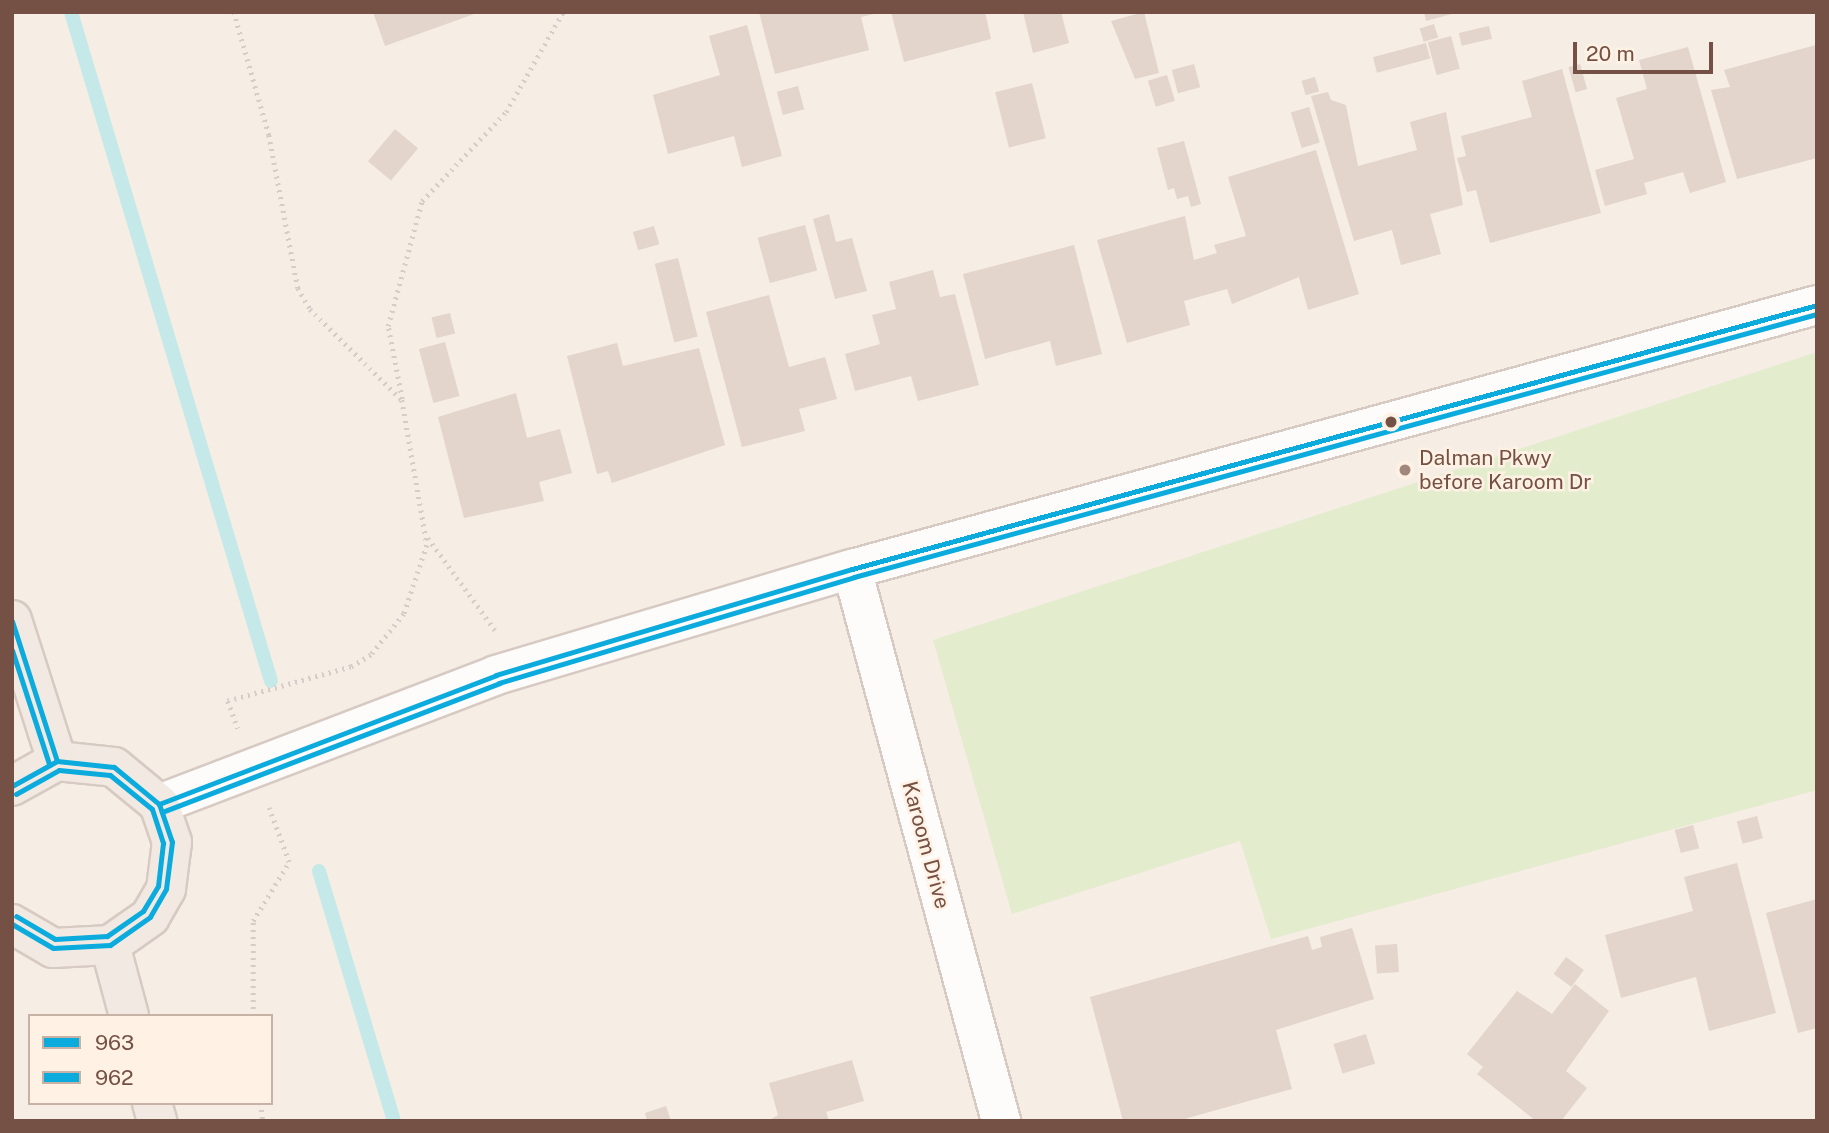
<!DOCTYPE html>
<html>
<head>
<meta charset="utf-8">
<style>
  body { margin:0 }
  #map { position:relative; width:1829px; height:1133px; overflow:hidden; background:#f6ede5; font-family:"Public Sans",sans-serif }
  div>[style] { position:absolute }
  .green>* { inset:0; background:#e4ecce }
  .stream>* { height:14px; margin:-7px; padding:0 7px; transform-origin:7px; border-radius:7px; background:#c5e9e8 }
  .building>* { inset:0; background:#e3d4cc; transform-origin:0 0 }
  .path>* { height:4.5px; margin-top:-2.25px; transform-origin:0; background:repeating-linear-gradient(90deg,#d7ccc8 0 2px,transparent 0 7px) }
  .roads { filter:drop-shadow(2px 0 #d7cac3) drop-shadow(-2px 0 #d7cac3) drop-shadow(0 2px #d7cac3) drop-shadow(0 -2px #d7cac3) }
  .minor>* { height:38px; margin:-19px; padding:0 19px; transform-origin:19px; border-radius:19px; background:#fefcfb }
  .major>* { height:38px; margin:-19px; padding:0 19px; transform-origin:19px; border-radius:19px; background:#f2eae2 }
  .bus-1>* { height:5px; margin:-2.5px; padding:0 2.5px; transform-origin:2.5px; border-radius:2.5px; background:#0cabde }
  .bus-2>* { height:5px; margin:-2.5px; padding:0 2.5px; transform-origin:2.5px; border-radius:2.5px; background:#0cabde }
  .dots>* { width:19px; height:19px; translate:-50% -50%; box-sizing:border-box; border:4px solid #fff2e5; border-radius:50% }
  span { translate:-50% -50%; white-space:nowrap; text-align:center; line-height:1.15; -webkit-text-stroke:5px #fff2e5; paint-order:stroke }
  .poi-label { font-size:21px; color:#755044 }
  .left { translate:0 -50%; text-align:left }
  .street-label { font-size:21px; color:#755044 }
  .frame { position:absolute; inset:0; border:14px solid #755044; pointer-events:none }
  .legend { position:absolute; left:28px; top:1014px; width:245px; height:91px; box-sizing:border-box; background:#fff2e5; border:2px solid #c8b1a5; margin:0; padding:9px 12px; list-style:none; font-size:21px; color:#755044 }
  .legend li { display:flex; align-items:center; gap:14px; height:35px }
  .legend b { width:35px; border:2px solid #c8b1a5 }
  .scale { position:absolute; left:1573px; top:42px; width:140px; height:32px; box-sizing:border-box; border:4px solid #755044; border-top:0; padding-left:9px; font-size:21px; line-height:24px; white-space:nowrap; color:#755044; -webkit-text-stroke:5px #fff2e5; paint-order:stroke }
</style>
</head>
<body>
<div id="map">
  <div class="green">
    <i style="clip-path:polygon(1817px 352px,1817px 790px,1271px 939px,1240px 841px,1012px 914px,933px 640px)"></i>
  </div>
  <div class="stream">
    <i style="left:71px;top:12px;width:698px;rotate:73.36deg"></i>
    <i style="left:319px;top:871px;width:261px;rotate:73.3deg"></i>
  </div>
  <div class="building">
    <i style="clip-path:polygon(373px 12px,477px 12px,477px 13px,385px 46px)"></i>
    <i style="clip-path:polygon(759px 12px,878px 12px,878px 13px,861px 17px,869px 50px,775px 74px)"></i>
    <i style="clip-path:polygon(891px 12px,985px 12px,991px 39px,904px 62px)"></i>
    <i style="clip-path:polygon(1023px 12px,1061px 12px,1069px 43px,1033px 53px)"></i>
    <i style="clip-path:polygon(1144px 12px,1159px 73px,1135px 79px,1111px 21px)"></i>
    <i style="clip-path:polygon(1424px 12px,1455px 12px,1455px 13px,1426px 21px)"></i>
    <i style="left:1434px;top:24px;width:14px;height:15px;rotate:73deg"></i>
    <i style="clip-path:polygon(747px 25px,782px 156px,742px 167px,734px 136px,668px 154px,653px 95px,720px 75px,709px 36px)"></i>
    <i style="left:1489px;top:26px;width:13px;height:31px;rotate:77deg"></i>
    <i style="left:1451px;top:36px;width:34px;height:24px;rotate:75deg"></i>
    <i style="left:1426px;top:43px;width:16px;height:55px;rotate:75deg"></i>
    <i style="clip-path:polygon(1816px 45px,1817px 158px,1737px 179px,1711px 90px,1730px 87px,1724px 70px)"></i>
    <i style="clip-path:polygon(1688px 47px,1726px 182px,1690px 193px,1683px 172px,1644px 183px,1647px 194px,1605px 206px,1595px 170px,1634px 159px,1616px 98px,1647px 89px,1639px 60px)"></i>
    <i style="left:1194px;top:64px;width:24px;height:23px;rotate:75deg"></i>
    <i style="left:1580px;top:64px;width:26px;height:12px;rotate:74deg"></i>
    <i style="clip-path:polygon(1562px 69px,1601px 213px,1490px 243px,1476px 190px,1467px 192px,1457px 158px,1466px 156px,1461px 136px,1532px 117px,1522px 81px)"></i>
    <i style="left:1167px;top:75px;width:27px;height:20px;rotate:73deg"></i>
    <i style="left:1315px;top:77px;width:15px;height:14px;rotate:74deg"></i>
    <i style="left:1032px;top:83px;width:57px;height:38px;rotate:76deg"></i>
    <i style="left:798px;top:86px;width:24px;height:22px;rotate:75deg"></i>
    <i style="clip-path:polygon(1328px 92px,1331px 100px,1346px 105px,1358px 166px,1417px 150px,1410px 122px,1446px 112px,1463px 205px,1430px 214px,1441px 254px,1401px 265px,1392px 230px,1354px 241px,1311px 96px)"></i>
    <i style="left:1309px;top:107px;width:37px;height:19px;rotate:73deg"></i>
    <i style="left:395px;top:129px;width:30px;height:42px;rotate:40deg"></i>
    <i style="clip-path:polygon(1184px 141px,1201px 204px,1191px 207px,1188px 196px,1177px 199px,1174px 188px,1168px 190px,1157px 148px)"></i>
    <i style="clip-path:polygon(1316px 150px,1359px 294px,1308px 310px,1299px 277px,1232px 304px,1227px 289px,1184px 301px,1190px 325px,1127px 343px,1097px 240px,1185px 216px,1194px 260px,1217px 253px,1214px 245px,1246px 236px,1228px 177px)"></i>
    <i style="clip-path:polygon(829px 214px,836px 242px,852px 238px,867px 291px,835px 299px,813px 219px)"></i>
    <i style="left:805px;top:225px;width:47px;height:49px;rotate:75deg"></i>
    <i style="left:654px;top:226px;width:19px;height:22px;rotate:74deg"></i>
    <i style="clip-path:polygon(1074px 245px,1102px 354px,1056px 366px,1050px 341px,985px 359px,963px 274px)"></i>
    <i style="left:678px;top:258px;width:81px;height:24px;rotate:76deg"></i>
    <i style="clip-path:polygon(933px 270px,940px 297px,955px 294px,979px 385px,918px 401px,911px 376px,855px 391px,845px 354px,880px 344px,872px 315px,896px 309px,889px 282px)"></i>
    <i style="clip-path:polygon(769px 295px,789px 367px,825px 357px,837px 399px,799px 409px,805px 431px,742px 447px,706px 312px)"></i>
    <i style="left:450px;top:313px;width:21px;height:19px;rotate:76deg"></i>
    <i style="left:445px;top:342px;width:56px;height:27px;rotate:75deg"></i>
    <i style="clip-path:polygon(617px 343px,623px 366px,699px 348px,725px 445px,612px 483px,608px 471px,597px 474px,567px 356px)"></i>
    <i style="clip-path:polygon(516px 393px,527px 438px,560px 429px,572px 473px,539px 482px,544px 501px,464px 518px,438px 417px)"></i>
    <i style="left:1757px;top:816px;width:23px;height:21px;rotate:75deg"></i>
    <i style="left:1693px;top:825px;width:24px;height:19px;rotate:75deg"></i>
    <i style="clip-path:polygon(1737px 863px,1776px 1013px,1709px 1031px,1696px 977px,1621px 998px,1605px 935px,1693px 911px,1684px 877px)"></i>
    <i style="clip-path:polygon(1817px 899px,1817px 1028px,1798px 1033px,1766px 913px)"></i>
    <i style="clip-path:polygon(1352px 928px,1374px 999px,1276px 1030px,1292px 1089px,1177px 1121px,1123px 1121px,1090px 997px,1308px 936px,1312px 950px,1322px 947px,1320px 937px)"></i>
    <i style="left:1397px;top:944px;width:28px;height:22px;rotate:86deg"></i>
    <i style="left:1566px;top:957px;width:22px;height:21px;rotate:36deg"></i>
    <i style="clip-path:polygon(1575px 984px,1609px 1011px,1566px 1071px,1587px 1088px,1561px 1121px,1536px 1121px,1477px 1074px,1483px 1067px,1467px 1054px,1517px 991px,1552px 1014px)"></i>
    <i style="left:1366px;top:1034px;width:31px;height:34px;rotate:73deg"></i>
    <i style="clip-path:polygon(852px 1060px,864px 1101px,826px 1112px,829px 1121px,768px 1121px,778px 1115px,769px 1083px)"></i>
    <i style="clip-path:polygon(666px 1106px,671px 1121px,647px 1121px,645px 1113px)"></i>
  </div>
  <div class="path">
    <i style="left:234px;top:12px;width:128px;rotate:74.1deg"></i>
    <i style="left:269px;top:135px;width:156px;rotate:79.3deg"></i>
    <i style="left:298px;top:288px;width:24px;rotate:60deg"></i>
    <i style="left:310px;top:309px;width:129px;rotate:44.7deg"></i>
    <i style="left:402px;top:400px;width:147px;rotate:80.2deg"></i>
    <i style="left:427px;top:545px;width:73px;rotate:108.4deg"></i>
    <i style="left:404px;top:614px;width:53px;rotate:128.8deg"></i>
    <i style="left:371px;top:655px;width:23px;rotate:149deg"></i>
    <i style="left:351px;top:667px;width:128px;rotate:164.5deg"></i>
    <i style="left:228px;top:701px;width:29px;rotate:70deg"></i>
    <i style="left:402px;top:399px;width:74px;rotate:-100.9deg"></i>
    <i style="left:388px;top:326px;width:130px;rotate:-74.8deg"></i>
    <i style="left:422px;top:201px;width:122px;rotate:-46.7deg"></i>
    <i style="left:506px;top:112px;width:115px;rotate:-60.3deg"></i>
    <i style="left:428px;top:538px;width:114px;rotate:53.9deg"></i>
    <i style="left:253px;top:1016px;width:95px;rotate:-90deg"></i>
    <i style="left:253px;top:921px;width:69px;rotate:-58.6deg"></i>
    <i style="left:289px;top:862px;width:58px;rotate:-110.3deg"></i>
    <i style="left:261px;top:1103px;width:18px;rotate:84deg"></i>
  </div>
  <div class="roads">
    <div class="minor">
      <i style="left:852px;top:569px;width:572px;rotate:74.89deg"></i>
      <i style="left:159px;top:804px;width:361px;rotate:-20.9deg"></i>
      <i style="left:496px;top:675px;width:371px;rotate:-16.6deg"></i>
      <i style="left:852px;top:569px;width:1000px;rotate:-15.3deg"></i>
    </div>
    <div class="major">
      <i style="left:12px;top:620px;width:148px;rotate:72.3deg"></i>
      <i style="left:12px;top:786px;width:51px;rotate:-29.1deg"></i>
      <i style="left:57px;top:761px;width:57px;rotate:6deg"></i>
      <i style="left:114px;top:767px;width:58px;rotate:39.4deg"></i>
      <i style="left:159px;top:804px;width:40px;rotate:71.1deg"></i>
      <i style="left:172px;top:842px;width:47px;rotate:97.3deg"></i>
      <i style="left:166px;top:889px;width:32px;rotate:120deg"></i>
      <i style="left:150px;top:917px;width:49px;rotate:145deg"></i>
      <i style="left:110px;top:945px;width:57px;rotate:177deg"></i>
      <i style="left:53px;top:948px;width:48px;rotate:-149.7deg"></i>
      <i style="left:110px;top:945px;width:73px;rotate:75deg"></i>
      <i style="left:152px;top:1103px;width:19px;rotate:74deg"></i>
    </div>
  </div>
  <div class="bus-1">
    <i style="left:12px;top:621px;width:147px;rotate:72.2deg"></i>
    <i style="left:12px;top:786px;width:51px;rotate:-29.1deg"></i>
    <i style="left:57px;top:761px;width:57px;rotate:6deg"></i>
    <i style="left:114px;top:767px;width:58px;rotate:39.4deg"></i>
    <i style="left:159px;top:804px;width:40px;rotate:71.1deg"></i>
    <i style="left:172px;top:842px;width:47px;rotate:97.3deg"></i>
    <i style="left:166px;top:889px;width:32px;rotate:120deg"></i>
    <i style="left:150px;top:917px;width:49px;rotate:145deg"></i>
    <i style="left:110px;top:945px;width:57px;rotate:177deg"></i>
    <i style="left:53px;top:948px;width:48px;rotate:-149.7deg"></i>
    <i style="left:159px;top:804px;width:361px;rotate:-20.9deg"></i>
    <i style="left:496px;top:675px;width:371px;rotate:-16.6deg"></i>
    <i style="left:852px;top:569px;width:1000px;rotate:-15.3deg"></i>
  </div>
  <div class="bus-2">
    <i style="left:12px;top:650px;width:120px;rotate:72deg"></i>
    <i style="left:16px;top:794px;width:49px;rotate:-29.2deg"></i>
    <i style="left:59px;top:770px;width:51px;rotate:5.6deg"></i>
    <i style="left:110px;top:775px;width:54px;rotate:39deg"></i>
    <i style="left:152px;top:809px;width:36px;rotate:72deg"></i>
    <i style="left:163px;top:843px;width:43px;rotate:96.6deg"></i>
    <i style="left:158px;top:886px;width:29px;rotate:121deg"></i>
    <i style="left:143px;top:911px;width:44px;rotate:145.2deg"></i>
    <i style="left:107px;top:936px;width:52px;rotate:176.7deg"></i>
    <i style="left:55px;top:939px;width:45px;rotate:-149.5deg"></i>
    <i style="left:162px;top:812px;width:361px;rotate:-20.9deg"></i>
    <i style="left:499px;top:683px;width:370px;rotate:-16.6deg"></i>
    <i style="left:854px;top:577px;width:998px;rotate:-15.28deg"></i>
  </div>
  <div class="dots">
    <i style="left:1391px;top:422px;background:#755044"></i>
    <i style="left:1405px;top:470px;background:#a2877c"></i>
  </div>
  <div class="poi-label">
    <span class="left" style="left:1419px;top:470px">Dalman Pkwy<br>before Karoom Dr</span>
  </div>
  <div class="street-label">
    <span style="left:926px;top:845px;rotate:75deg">Karoom Drive</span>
  </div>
  <div class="frame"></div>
  <ul class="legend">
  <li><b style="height:9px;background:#0cabde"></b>963</li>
  <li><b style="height:9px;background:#0cabde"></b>962</li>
  </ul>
  <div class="scale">20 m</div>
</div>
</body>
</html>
